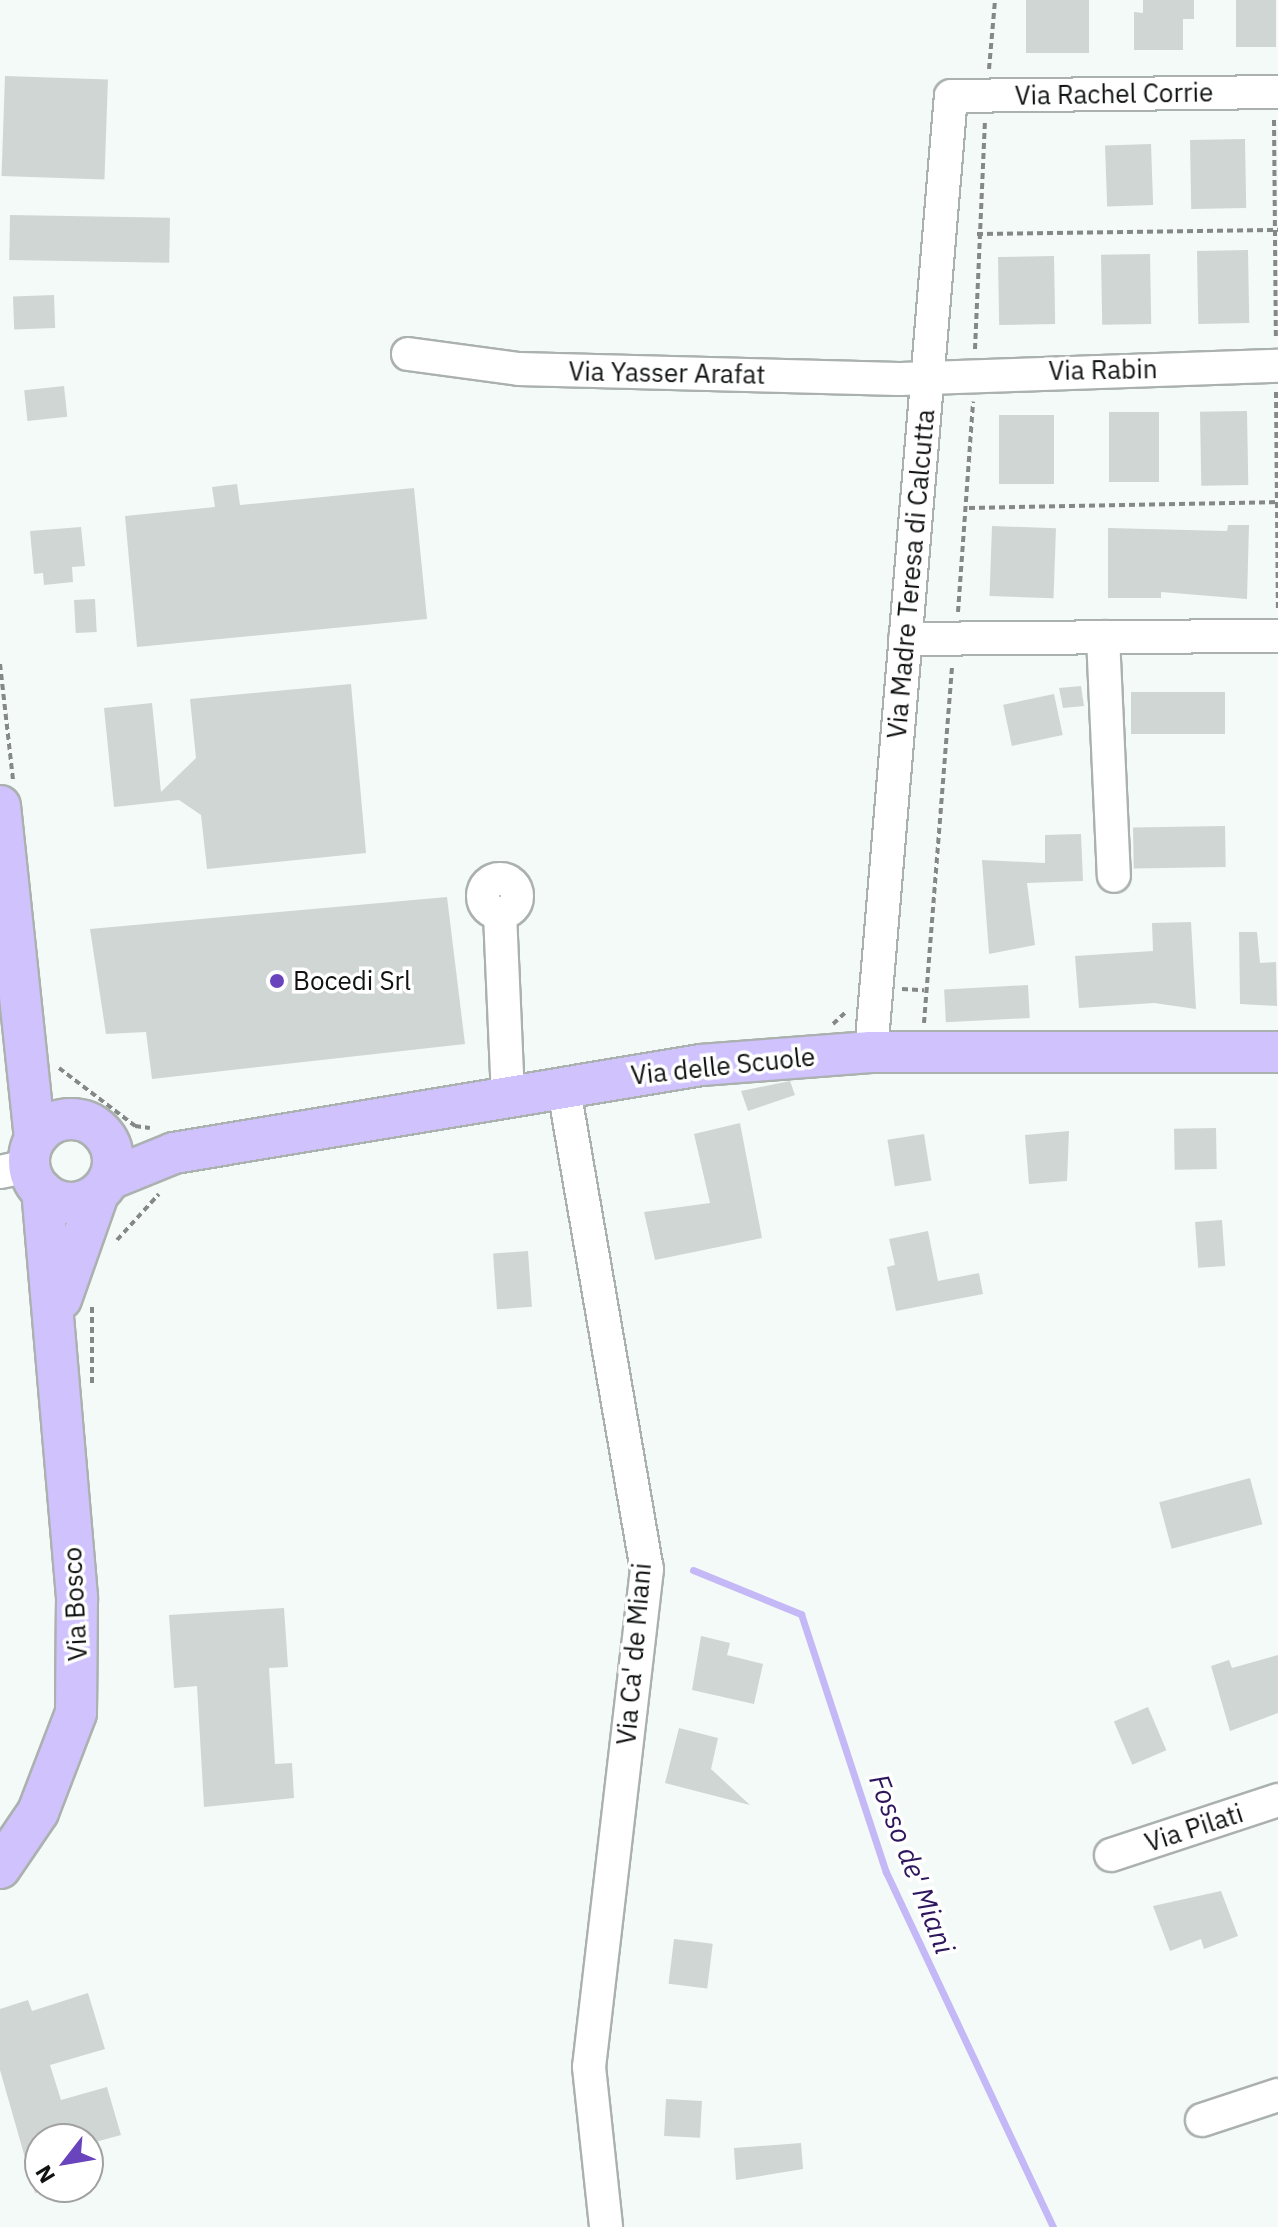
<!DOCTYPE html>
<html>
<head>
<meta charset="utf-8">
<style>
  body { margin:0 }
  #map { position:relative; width:1278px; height:2227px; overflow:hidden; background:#f4faf8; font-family:"IBM Plex Sans",sans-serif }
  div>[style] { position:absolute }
  .stream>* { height:7px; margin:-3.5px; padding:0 3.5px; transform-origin:3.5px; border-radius:3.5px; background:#c4b8f7 }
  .building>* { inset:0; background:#d0d6d4; transform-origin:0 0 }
  .path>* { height:4px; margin-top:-2px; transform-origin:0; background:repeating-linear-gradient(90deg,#848887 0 6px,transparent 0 10px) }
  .roads { filter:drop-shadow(2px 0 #abb1af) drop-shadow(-2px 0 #abb1af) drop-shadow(0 2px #abb1af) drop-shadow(0 -2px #abb1af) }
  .minor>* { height:32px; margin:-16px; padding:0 16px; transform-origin:16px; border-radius:16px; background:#fff }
  .minor>.ring { margin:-16px; padding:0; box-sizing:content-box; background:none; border:32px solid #fff; border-radius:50% }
  .major>* { height:40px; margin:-20px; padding:0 20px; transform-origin:20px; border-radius:20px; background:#d0c2fd }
  .major>.ring { margin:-20px; padding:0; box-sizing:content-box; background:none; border:40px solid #d0c2fd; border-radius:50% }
  .dots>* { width:22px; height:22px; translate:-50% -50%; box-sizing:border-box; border:4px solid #fff; border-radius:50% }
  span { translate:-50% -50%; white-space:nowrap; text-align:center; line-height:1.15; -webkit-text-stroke:7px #fff; paint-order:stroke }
  .street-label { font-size:26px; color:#111312 }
  .poi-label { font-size:26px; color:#111312 }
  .left { translate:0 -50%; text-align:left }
  .water-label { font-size:28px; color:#2e165d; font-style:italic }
  .north { position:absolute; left:24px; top:2123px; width:80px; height:80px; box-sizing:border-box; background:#fff; border:2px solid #a0a1a0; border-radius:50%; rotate:239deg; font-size:22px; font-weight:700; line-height:32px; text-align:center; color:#111312 }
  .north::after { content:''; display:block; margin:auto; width:28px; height:36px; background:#6a44bd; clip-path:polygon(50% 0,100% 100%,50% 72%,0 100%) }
</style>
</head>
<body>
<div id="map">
  <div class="stream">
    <i style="left:693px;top:1570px;width:117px;rotate:22.2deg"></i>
    <i style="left:801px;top:1614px;width:272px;rotate:71.8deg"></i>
    <i style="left:886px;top:1872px;width:392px;rotate:64.8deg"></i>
  </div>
  <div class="building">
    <i style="left:1026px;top:0;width:63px;height:53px"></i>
    <i style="clip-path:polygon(1143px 0,1194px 0,1194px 19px,1183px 19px,1183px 50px,1134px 50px,1134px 12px,1143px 13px)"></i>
    <i style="left:1236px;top:0;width:40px;height:47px"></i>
    <i style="left:5px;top:76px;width:103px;height:100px;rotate:2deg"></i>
    <i style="left:1245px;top:139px;width:69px;height:55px;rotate:89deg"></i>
    <i style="left:1151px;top:144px;width:61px;height:46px;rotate:88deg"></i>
    <i style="left:10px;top:215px;width:160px;height:45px;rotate:1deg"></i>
    <i style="left:1248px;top:250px;width:73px;height:51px;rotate:89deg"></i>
    <i style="left:1150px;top:254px;width:70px;height:49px;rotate:89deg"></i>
    <i style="left:1054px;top:256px;width:68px;height:56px;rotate:89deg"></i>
    <i style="left:54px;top:295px;width:33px;height:41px;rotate:88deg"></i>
    <i style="left:64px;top:386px;width:31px;height:40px;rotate:84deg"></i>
    <i style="left:1247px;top:411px;width:74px;height:47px;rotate:89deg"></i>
    <i style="left:1159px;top:412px;width:70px;height:50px;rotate:90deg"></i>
    <i style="left:1054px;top:415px;width:69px;height:55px;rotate:90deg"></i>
    <i style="clip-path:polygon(237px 484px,240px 505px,414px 488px,427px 619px,137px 647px,125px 516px,215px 507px,212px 487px)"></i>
    <i style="clip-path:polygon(1228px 525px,1249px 525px,1247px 599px,1161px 592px,1161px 598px,1108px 598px,1108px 528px,1227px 531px)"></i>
    <i style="left:992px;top:526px;width:64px;height:70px;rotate:2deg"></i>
    <i style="clip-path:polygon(81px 527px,85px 566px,72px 567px,73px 582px,44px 585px,43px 573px,34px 574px,30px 531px)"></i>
    <i style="left:95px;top:599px;width:33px;height:21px;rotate:87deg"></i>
    <i style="clip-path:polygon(351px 684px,366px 853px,207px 869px,201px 815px,179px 800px,114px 807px,104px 708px,152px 703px,161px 792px,196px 758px,190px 699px)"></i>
    <i style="clip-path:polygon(1081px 686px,1084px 706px,1063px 708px,1059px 688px)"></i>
    <i style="left:1131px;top:692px;width:94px;height:42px"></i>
    <i style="left:1054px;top:694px;width:42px;height:52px;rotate:78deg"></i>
    <i style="left:1225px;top:826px;width:41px;height:92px;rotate:89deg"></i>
    <i style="clip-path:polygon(1081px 834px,1083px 881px,1027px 883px,1035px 945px,989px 954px,982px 860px,1045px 863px,1045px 835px)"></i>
    <i style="clip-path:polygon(447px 897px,465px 1044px,152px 1079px,146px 1032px,106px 1034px,90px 929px)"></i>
    <i style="clip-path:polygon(1191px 922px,1196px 1009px,1154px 1003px,1079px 1008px,1075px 956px,1153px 951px,1152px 923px)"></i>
    <i style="clip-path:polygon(1239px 932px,1257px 932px,1260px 963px,1276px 962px,1277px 1006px,1240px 1004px)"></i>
    <i style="left:1028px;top:985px;width:33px;height:84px;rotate:87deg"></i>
    <i style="clip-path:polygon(790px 1081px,795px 1095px,748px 1111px,741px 1091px)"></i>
    <i style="clip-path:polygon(740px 1123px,762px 1238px,655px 1260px,644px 1212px,710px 1203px,694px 1134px)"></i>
    <i style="left:1216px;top:1128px;width:41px;height:42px;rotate:89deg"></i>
    <i style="clip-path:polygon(1069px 1131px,1067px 1181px,1029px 1184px,1025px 1135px)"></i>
    <i style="left:924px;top:1134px;width:47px;height:37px;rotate:81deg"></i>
    <i style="left:1222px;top:1220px;width:46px;height:27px;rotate:86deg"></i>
    <i style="clip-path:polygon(928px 1231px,938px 1281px,979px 1273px,983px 1294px,896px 1311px,887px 1267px,895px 1265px,889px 1239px)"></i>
    <i style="left:528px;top:1251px;width:56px;height:35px;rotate:86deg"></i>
    <i style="left:1250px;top:1478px;width:48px;height:94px;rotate:75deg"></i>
    <i style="clip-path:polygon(284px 1608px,288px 1667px,269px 1668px,275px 1764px,292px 1763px,294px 1798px,204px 1807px,197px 1686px,174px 1688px,169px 1615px)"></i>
    <i style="clip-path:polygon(701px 1636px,730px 1643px,727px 1655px,763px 1664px,754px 1704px,692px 1690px)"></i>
    <i style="clip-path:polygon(1278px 1655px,1278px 1713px,1230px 1731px,1211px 1666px,1229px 1660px,1232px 1668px)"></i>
    <i style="left:1148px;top:1707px;width:47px;height:37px;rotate:67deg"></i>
    <i style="clip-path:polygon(679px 1728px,718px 1738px,711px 1769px,750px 1805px,665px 1783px)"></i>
    <i style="clip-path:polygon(1221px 1891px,1238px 1936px,1204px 1949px,1201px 1939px,1170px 1951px,1153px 1906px)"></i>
    <i style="left:674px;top:1939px;width:39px;height:45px;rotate:7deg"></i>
    <i style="clip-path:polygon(88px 1993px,105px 2049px,50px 2065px,61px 2100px,107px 2087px,121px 2135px,88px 2144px,88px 2139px,40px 2139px,40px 2192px,35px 2193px,0 2070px,0 2009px,28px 2000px,32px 2011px)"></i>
    <i style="left:666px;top:2099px;width:36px;height:37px;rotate:3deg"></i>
    <i style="clip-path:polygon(801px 2143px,803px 2169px,736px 2180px,734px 2148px)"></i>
  </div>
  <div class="path">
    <i style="left:989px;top:69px;width:69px;rotate:-85deg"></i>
    <i style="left:1274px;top:120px;width:219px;rotate:89.5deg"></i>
    <i style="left:977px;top:234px;width:301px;rotate:-0.8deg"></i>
    <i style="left:975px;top:349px;width:227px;rotate:-87.5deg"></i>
    <i style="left:1276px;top:392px;width:219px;rotate:89.5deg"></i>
    <i style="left:969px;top:508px;width:309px;rotate:-1.1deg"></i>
    <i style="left:958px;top:612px;width:211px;rotate:-85.9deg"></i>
    <i style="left:0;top:664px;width:117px;rotate:83.6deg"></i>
    <i style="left:902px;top:989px;width:22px;rotate:3deg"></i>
    <i style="left:924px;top:1023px;width:359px;rotate:-85.5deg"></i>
    <i style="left:833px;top:1024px;width:19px;rotate:-43deg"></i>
    <i style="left:59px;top:1068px;width:96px;rotate:37.3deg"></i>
    <i style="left:135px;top:1126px;width:15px;rotate:8deg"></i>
    <i style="left:117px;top:1240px;width:62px;rotate:-47.6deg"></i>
    <i style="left:92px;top:1383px;width:76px;rotate:-90deg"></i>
  </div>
  <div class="roads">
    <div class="minor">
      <i style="left:408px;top:354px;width:112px;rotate:7.7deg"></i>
      <i style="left:519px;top:369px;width:380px;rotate:1.5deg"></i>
      <i style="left:899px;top:379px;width:379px;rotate:-2deg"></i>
      <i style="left:1103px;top:637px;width:239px;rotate:87.4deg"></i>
      <i style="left:905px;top:639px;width:373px;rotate:-0.5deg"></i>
      <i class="ring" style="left:483px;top:879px;width:2px;height:2px"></i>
      <i style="left:500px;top:914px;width:181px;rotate:87.5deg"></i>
      <i style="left:871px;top:1052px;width:959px;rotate:-85.22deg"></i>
      <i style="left:951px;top:96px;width:327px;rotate:-0.7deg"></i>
      <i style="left:563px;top:1084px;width:492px;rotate:80.2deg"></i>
      <i style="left:647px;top:1569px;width:501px;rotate:96.64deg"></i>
      <i style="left:589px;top:2067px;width:161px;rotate:83.9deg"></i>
      <i style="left:0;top:1172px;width:30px;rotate:-12deg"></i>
      <i style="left:1111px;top:1855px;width:176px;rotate:-18.2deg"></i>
      <i style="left:1202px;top:2120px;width:80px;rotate:-18.2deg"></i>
    </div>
    <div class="major">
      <i style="left:0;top:806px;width:333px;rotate:84deg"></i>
      <i class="ring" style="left:29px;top:1119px;width:44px;height:44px"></i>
      <i style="left:110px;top:1179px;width:69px;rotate:-22.1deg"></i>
      <i style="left:174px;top:1153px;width:534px;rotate:-9.48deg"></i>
      <i style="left:701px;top:1065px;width:170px;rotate:-4.4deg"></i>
      <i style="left:871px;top:1052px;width:407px"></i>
      <i style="left:61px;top:1299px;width:111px;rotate:-70.6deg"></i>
      <i style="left:0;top:1868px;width:68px;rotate:-55.8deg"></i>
      <i style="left:38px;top:1812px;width:106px;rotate:-69deg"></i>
      <i style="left:76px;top:1713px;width:116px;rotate:-89.5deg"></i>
      <i style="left:77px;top:1597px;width:407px;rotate:-94.9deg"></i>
    </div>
  </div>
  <div class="dots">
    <i style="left:277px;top:981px;background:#6a44bd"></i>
  </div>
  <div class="street-label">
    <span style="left:1114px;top:94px;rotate:-1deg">Via Rachel Corrie</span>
    <span style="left:1103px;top:370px;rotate:-1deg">Via Rabin</span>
    <span style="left:667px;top:373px;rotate:1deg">Via Yasser Arafat</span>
    <span style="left:911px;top:574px;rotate:-85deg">Via Madre Teresa di Calcutta</span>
    <span style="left:723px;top:1066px;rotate:-6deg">Via delle Scuole</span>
    <span style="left:75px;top:1604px;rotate:-93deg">Via Bosco</span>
    <span style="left:634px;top:1654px;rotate:-85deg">Via Ca' de Miani</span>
    <span style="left:1194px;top:1828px;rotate:-18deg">Via Pilati</span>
  </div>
  <div class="poi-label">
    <span class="left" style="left:293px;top:981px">Bocedi Srl</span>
  </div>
  <div class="water-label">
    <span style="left:912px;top:1864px;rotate:69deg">Fosso de' Miani</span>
  </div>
  <div class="north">N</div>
</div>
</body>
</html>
